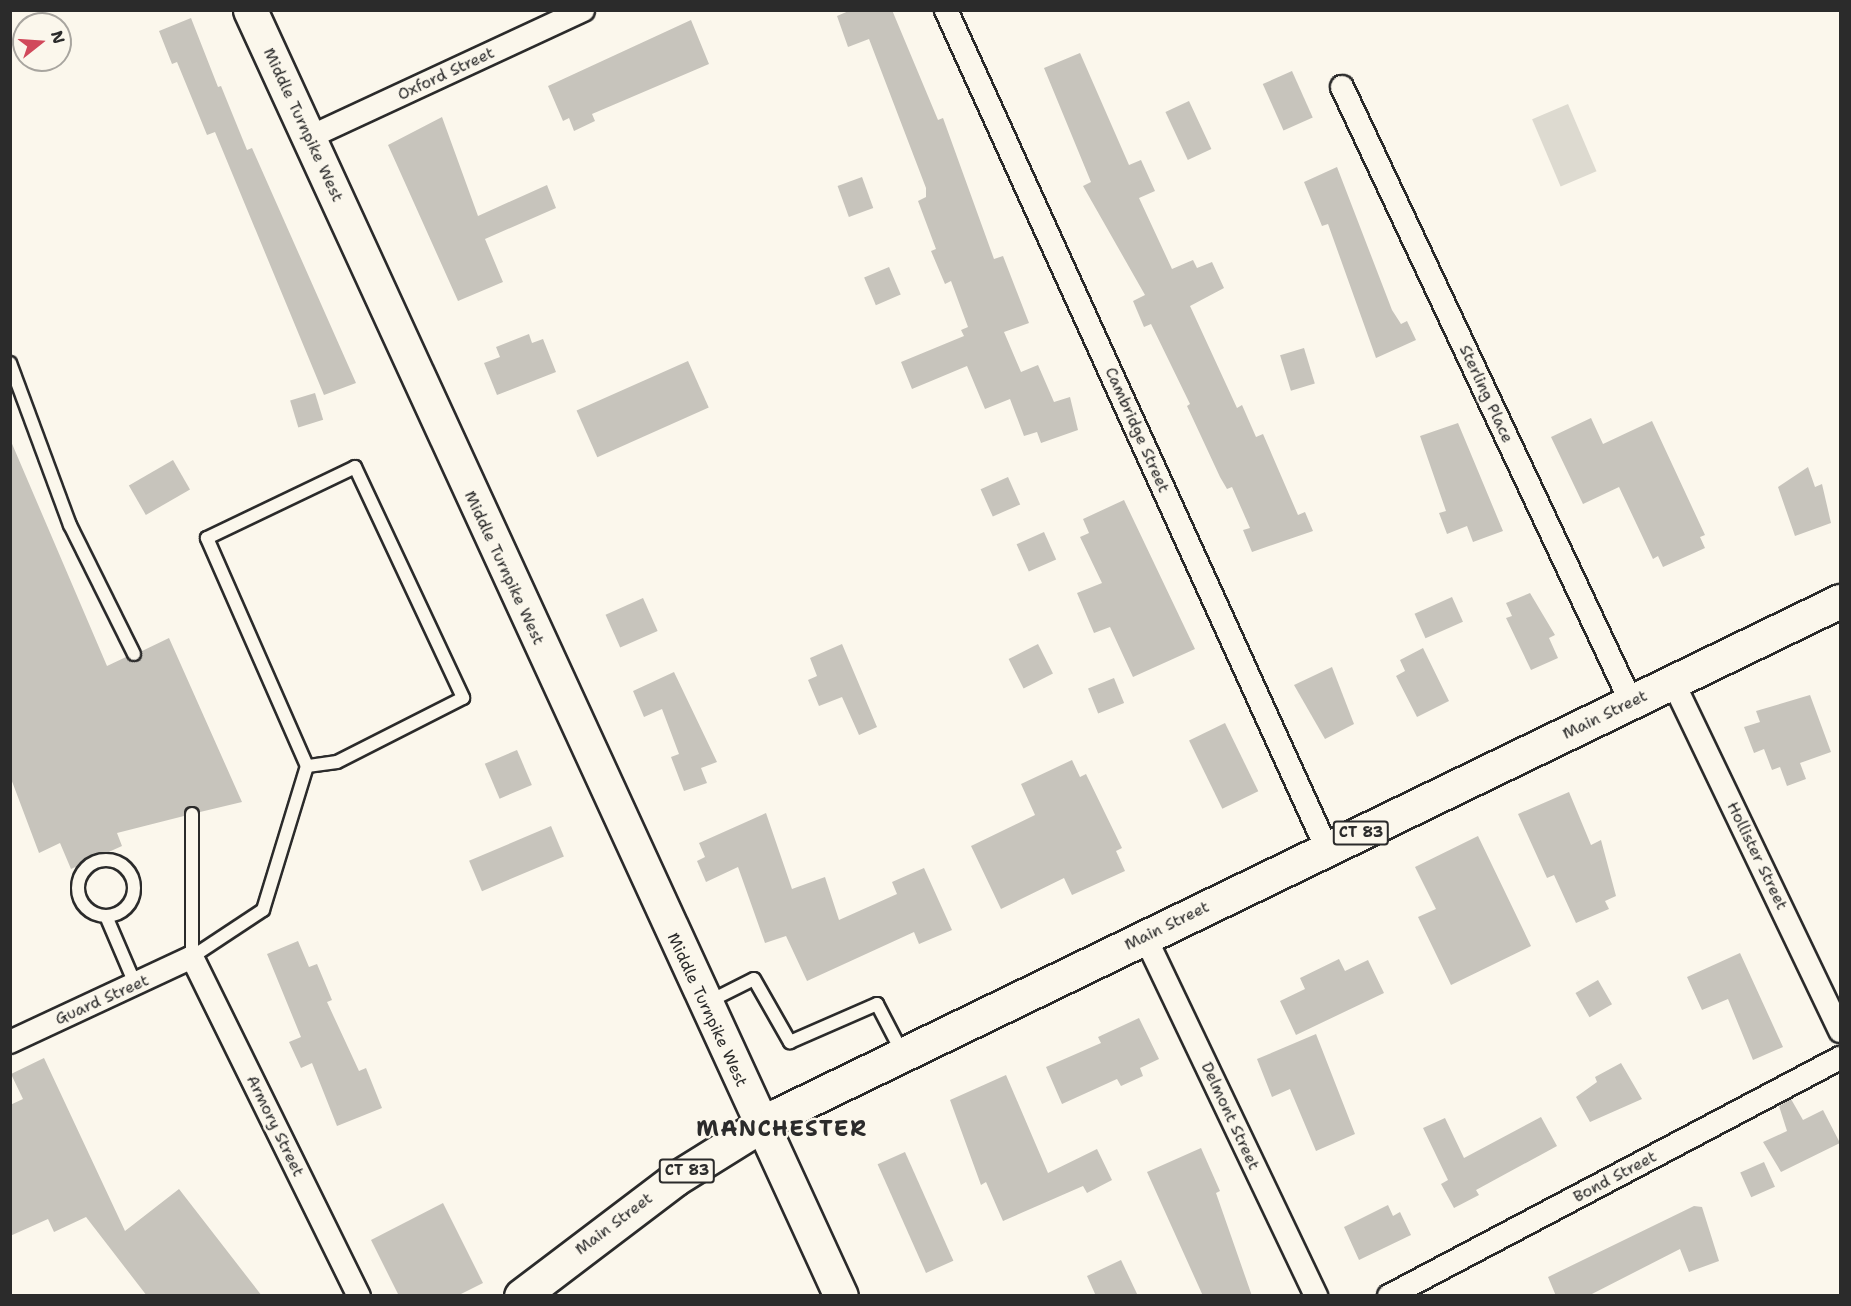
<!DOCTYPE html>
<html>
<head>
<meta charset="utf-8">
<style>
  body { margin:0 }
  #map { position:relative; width:1851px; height:1306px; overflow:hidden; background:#fbf7ec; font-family:"Shantell Sans",sans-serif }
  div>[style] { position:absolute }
  .green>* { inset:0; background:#dddad0; transform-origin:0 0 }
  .building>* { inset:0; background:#c7c4bc; transform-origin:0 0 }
  .roads { filter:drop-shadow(2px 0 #2b2b2b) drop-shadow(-2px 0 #2b2b2b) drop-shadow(0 2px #2b2b2b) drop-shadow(0 -2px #2b2b2b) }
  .service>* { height:12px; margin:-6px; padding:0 6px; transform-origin:6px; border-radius:6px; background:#fbf7ec }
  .service>.ring { margin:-6px; padding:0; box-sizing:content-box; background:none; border:12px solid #fbf7ec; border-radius:50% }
  .minor>* { height:22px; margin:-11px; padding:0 11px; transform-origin:11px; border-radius:11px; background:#fbf7ec }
  .secondary>* { height:33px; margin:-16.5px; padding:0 16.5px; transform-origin:16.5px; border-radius:16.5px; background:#fbf7ec }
  .primary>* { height:33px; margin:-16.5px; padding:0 16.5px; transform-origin:16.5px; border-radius:16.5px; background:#fbf7ec }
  span { translate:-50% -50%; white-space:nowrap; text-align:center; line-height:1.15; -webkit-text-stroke:5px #fbf7ec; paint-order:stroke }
  .shield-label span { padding:2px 4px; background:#fbf7ec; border:2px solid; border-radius:4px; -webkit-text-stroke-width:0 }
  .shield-label { font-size:15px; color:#2b2b2b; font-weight:700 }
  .street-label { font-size:16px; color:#2b2b2b }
  .district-label { font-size:22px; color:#2b2b2b; font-weight:700; letter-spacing:1.5px }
  .frame { position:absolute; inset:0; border:12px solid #2b2b2b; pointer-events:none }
  .north { position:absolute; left:12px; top:12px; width:60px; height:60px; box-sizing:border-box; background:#fbf7ec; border:2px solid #a8a59f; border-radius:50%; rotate:73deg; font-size:16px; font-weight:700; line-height:24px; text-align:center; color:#2b2b2b }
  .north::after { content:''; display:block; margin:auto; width:21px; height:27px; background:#d1495b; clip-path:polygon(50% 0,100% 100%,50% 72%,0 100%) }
</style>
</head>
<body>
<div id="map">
  <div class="green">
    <i style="left:1568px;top:104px;width:73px;height:39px;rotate:67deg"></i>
  </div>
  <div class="building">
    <i style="clip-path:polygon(851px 10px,892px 10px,938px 120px,943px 118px,994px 259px,1003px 256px,1029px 323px,1004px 332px,1021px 372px,1038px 365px,1054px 402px,1070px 397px,1078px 430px,1041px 443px,1037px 432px,1024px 436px,1010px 399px,985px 409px,967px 366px,912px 389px,901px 362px,964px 336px,961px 330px,968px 327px,951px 281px,945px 284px,931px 251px,936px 249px,918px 201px,926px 197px,926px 188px,869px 39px,848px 47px,837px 16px)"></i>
    <i style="clip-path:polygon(191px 18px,218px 87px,221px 86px,247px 150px,252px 148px,356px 383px,324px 395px,215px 132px,207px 135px,177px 62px,172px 64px,159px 31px)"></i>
    <i style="clip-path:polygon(691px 20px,709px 64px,592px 114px,595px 121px,574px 131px,569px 118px,563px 121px,548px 86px)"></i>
    <i style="clip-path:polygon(1080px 53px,1129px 165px,1141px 160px,1155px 191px,1139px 198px,1172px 269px,1193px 260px,1197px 268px,1212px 262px,1224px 288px,1190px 306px,1237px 408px,1242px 405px,1256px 437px,1263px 434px,1298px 515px,1305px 512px,1313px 531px,1252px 552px,1243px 530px,1250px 528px,1232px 487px,1227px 489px,1220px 477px,1187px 406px,1190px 404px,1151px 324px,1144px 327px,1133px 301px,1145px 295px,1083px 186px,1091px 182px,1044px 68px)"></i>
    <i style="left:1292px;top:71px;width:51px;height:32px;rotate:66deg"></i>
    <i style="left:1189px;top:101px;width:53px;height:26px;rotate:65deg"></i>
    <i style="clip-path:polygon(442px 117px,478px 216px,547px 185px,556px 208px,485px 239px,503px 282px,458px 301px,388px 145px)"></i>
    <i style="clip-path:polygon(1337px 167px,1392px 310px,1401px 324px,1407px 321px,1416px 340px,1376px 358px,1328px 224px,1322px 226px,1304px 182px)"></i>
    <i style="left:862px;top:177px;width:33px;height:26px;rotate:70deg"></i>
    <i style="left:889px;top:267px;width:30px;height:27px;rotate:67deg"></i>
    <i style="clip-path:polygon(529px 334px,532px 343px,543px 339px,556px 372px,497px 395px,484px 363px,500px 357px,496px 347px)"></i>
    <i style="left:1304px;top:348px;width:37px;height:25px;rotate:73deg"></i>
    <i style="left:688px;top:361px;width:51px;height:122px;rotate:66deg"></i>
    <i style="left:315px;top:393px;width:28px;height:26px;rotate:73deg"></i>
    <i style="clip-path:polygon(1591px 418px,1603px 444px,1652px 421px,1705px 535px,1700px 537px,1705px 548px,1663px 567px,1658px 556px,1653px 559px,1619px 487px,1583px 504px,1551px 437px)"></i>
    <i style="clip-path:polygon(1458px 423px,1503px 531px,1473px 542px,1467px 526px,1447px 534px,1439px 513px,1446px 511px,1420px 436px)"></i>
    <i style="clip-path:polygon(10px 439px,107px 666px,126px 657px,137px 662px,142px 651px,169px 638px,242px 802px,200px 812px,191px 806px,184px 816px,117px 833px,122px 846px,71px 869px,60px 843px,39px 853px,10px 776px)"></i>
    <i style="left:173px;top:460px;width:34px;height:51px;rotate:60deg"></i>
    <i style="clip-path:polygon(1808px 467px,1815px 487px,1822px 484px,1831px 523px,1795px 536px,1778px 487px)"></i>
    <i style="left:1008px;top:477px;width:30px;height:30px;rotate:66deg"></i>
    <i style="clip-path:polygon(1124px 500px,1195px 649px,1133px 677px,1110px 627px,1094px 633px,1077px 593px,1102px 583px,1080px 537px,1089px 533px,1083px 519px)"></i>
    <i style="left:1044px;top:532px;width:30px;height:30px;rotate:66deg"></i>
    <i style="clip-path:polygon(1530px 593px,1555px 635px,1549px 638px,1558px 658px,1531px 670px,1506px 618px,1512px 616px,1506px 603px)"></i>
    <i style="left:1452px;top:597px;width:27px;height:41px;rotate:66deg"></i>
    <i style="left:643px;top:598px;width:36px;height:41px;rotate:66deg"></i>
    <i style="clip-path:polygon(842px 644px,877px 727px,859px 735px,842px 697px,819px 706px,808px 680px,817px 676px,810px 658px)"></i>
    <i style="left:1038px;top:644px;width:33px;height:33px;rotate:63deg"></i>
    <i style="clip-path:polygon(1423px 648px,1449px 701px,1417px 717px,1396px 676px,1405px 671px,1400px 660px)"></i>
    <i style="clip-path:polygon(1332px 667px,1354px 724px,1325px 739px,1294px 685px)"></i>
    <i style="clip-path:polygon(674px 672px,717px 762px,701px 768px,707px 783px,684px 791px,671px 757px,679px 754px,662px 709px,644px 717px,633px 691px)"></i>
    <i style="left:1114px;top:678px;width:27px;height:28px;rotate:68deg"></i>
    <i style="clip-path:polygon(1810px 695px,1831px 752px,1800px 763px,1806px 779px,1787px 786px,1780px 767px,1772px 770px,1764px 749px,1754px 753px,1744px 727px,1760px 722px,1756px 711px)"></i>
    <i style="left:1225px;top:723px;width:76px;height:40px;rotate:64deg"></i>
    <i style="left:517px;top:750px;width:38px;height:35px;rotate:67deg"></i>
    <i style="clip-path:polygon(1072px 760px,1080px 777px,1086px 774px,1122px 848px,1116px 851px,1125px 871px,1072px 895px,1064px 878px,1001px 909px,971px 846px,1035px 815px,1021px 784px)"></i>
    <i style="clip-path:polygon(1569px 792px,1591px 845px,1601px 840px,1616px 896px,1605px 901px,1609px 909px,1576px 923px,1554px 875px,1547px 878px,1518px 814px)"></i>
    <i style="clip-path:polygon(766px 813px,792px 889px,825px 877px,839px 920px,897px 894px,892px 882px,924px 868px,952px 930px,919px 944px,914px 932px,807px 981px,786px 936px,765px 943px,738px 867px,706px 882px,697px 861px,705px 857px,699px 843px)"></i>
    <i style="left:551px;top:826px;width:33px;height:89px;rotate:67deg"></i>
    <i style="clip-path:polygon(1478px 836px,1531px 946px,1451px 985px,1418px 917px,1436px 909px,1415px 867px)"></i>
    <i style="clip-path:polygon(298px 941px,309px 967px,317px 964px,332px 1000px,327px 1002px,359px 1071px,366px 1068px,382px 1108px,337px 1126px,312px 1063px,301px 1068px,289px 1042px,301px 1037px,267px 954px)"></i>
    <i style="clip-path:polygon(1740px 953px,1783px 1047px,1753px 1060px,1728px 999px,1702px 1010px,1687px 977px)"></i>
    <i style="clip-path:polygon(1339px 959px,1345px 971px,1368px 960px,1384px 993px,1296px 1035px,1280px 1001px,1305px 989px,1300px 978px)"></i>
    <i style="left:1598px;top:980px;width:28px;height:26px;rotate:60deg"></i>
    <i style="clip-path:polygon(1139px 1018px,1159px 1059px,1140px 1068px,1143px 1076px,1121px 1086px,1117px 1079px,1062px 1104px,1046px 1067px,1101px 1043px,1098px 1037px)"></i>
    <i style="clip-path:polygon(1316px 1034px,1355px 1134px,1316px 1151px,1290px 1089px,1272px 1097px,1257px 1059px)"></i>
    <i style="clip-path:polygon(44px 1058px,125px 1231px,179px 1189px,262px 1296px,147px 1296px,86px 1217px,54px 1232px,48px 1219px,10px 1236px,10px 1105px,23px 1099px,11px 1074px)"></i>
    <i style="clip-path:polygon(1621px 1063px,1642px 1099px,1590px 1122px,1576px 1097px,1597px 1082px,1595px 1077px)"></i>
    <i style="clip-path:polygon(1006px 1075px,1048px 1173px,1097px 1149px,1112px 1180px,1087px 1193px,1083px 1186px,1003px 1221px,986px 1182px,981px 1185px,950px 1100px)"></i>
    <i style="clip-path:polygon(1791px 1099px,1803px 1120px,1823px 1110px,1840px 1143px,1781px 1172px,1763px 1142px,1787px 1131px,1779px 1106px)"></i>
    <i style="clip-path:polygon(1541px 1117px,1557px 1146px,1476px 1190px,1479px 1195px,1454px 1208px,1441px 1184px,1448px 1180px,1423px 1128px,1445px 1118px,1464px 1158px)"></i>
    <i style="clip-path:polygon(1201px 1148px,1220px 1191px,1216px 1193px,1252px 1296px,1203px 1296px,1147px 1172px)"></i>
    <i style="left:905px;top:1152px;width:119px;height:30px;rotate:66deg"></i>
    <i style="left:1764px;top:1162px;width:27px;height:26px;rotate:66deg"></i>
    <i style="clip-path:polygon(443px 1203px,483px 1283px,457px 1296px,399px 1296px,371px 1240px)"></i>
    <i style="clip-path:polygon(1388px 1205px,1393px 1216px,1400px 1212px,1411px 1235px,1359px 1260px,1344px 1227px)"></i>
    <i style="clip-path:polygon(1694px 1206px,1702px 1207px,1719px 1261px,1689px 1272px,1680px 1249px,1588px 1296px,1556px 1296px,1548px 1277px)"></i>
    <i style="clip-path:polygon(1121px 1260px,1138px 1296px,1096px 1296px,1087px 1276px)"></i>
  </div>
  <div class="roads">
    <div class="service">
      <i style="left:10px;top:363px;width:173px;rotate:69.7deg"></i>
      <i style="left:70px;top:525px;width:144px;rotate:63.6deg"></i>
      <i class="ring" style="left:78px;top:860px;width:44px;height:44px"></i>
      <i style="left:106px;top:916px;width:76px;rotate:66.8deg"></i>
      <i style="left:192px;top:957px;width:85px;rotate:-33.5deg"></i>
      <i style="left:263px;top:910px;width:151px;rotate:-73deg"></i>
      <i style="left:307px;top:766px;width:249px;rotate:-113.7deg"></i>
      <i style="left:207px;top:538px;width:164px;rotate:-25.6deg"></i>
      <i style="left:355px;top:467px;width:255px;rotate:64.9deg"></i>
      <i style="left:463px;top:698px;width:141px;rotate:153.1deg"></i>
      <i style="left:337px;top:762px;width:30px;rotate:172deg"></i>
      <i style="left:192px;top:957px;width:143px;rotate:-90deg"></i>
      <i style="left:708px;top:1002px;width:51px;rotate:-26.6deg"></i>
      <i style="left:754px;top:979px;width:73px;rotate:60.3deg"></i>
      <i style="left:790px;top:1042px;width:95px;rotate:-23.6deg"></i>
      <i style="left:877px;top:1004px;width:54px;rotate:62.5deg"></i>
    </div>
    <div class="minor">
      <i style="left:946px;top:10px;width:921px;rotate:65.58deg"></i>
      <i style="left:1342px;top:87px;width:680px;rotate:64.83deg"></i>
      <i style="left:310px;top:137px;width:301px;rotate:-24.9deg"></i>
      <i style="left:1673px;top:682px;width:387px;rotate:64.4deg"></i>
      <i style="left:1145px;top:937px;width:398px;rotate:64.5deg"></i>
      <i style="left:10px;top:1042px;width:201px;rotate:-25deg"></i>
      <i style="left:192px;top:957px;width:378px;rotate:63.8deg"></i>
      <i style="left:1389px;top:1296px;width:510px;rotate:-27.82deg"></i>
    </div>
    <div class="secondary">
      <i style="left:250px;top:10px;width:1415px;rotate:65.32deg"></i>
    </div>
    <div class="primary">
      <i style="left:521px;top:1296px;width:193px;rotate:-37.2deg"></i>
      <i style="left:675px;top:1179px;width:121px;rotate:-31.9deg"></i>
      <i style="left:778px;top:1115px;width:1180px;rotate:-25.83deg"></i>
    </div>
  </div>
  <div class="shield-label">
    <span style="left:1361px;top:833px">CT 83</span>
    <span style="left:687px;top:1171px">CT 83</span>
  </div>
  <div class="street-label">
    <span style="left:446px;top:74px;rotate:-25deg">Oxford Street</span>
    <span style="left:303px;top:125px;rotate:65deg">Middle Turnpike West</span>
    <span style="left:1486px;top:394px;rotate:65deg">Sterling Place</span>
    <span style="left:1137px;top:430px;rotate:66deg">Cambridge Street</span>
    <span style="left:504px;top:568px;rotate:65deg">Middle Turnpike West</span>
    <span style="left:1605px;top:715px;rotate:-26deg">Main Street</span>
    <span style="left:1757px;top:856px;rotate:64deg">Hollister Street</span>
    <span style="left:1167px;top:926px;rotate:-26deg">Main Street</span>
    <span style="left:102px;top:1000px;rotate:-24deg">Guard Street</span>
    <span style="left:707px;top:1010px;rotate:65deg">Middle Turnpike West</span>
    <span style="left:1230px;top:1116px;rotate:65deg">Delmont Street</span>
    <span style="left:275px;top:1126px;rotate:64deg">Armory Street</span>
    <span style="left:1615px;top:1177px;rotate:-28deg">Bond Street</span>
    <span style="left:614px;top:1224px;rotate:-37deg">Main Street</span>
  </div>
  <div class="district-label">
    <span style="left:782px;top:1129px">MANCHESTER</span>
  </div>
  <div class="frame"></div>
  <div class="north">N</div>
</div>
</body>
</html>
